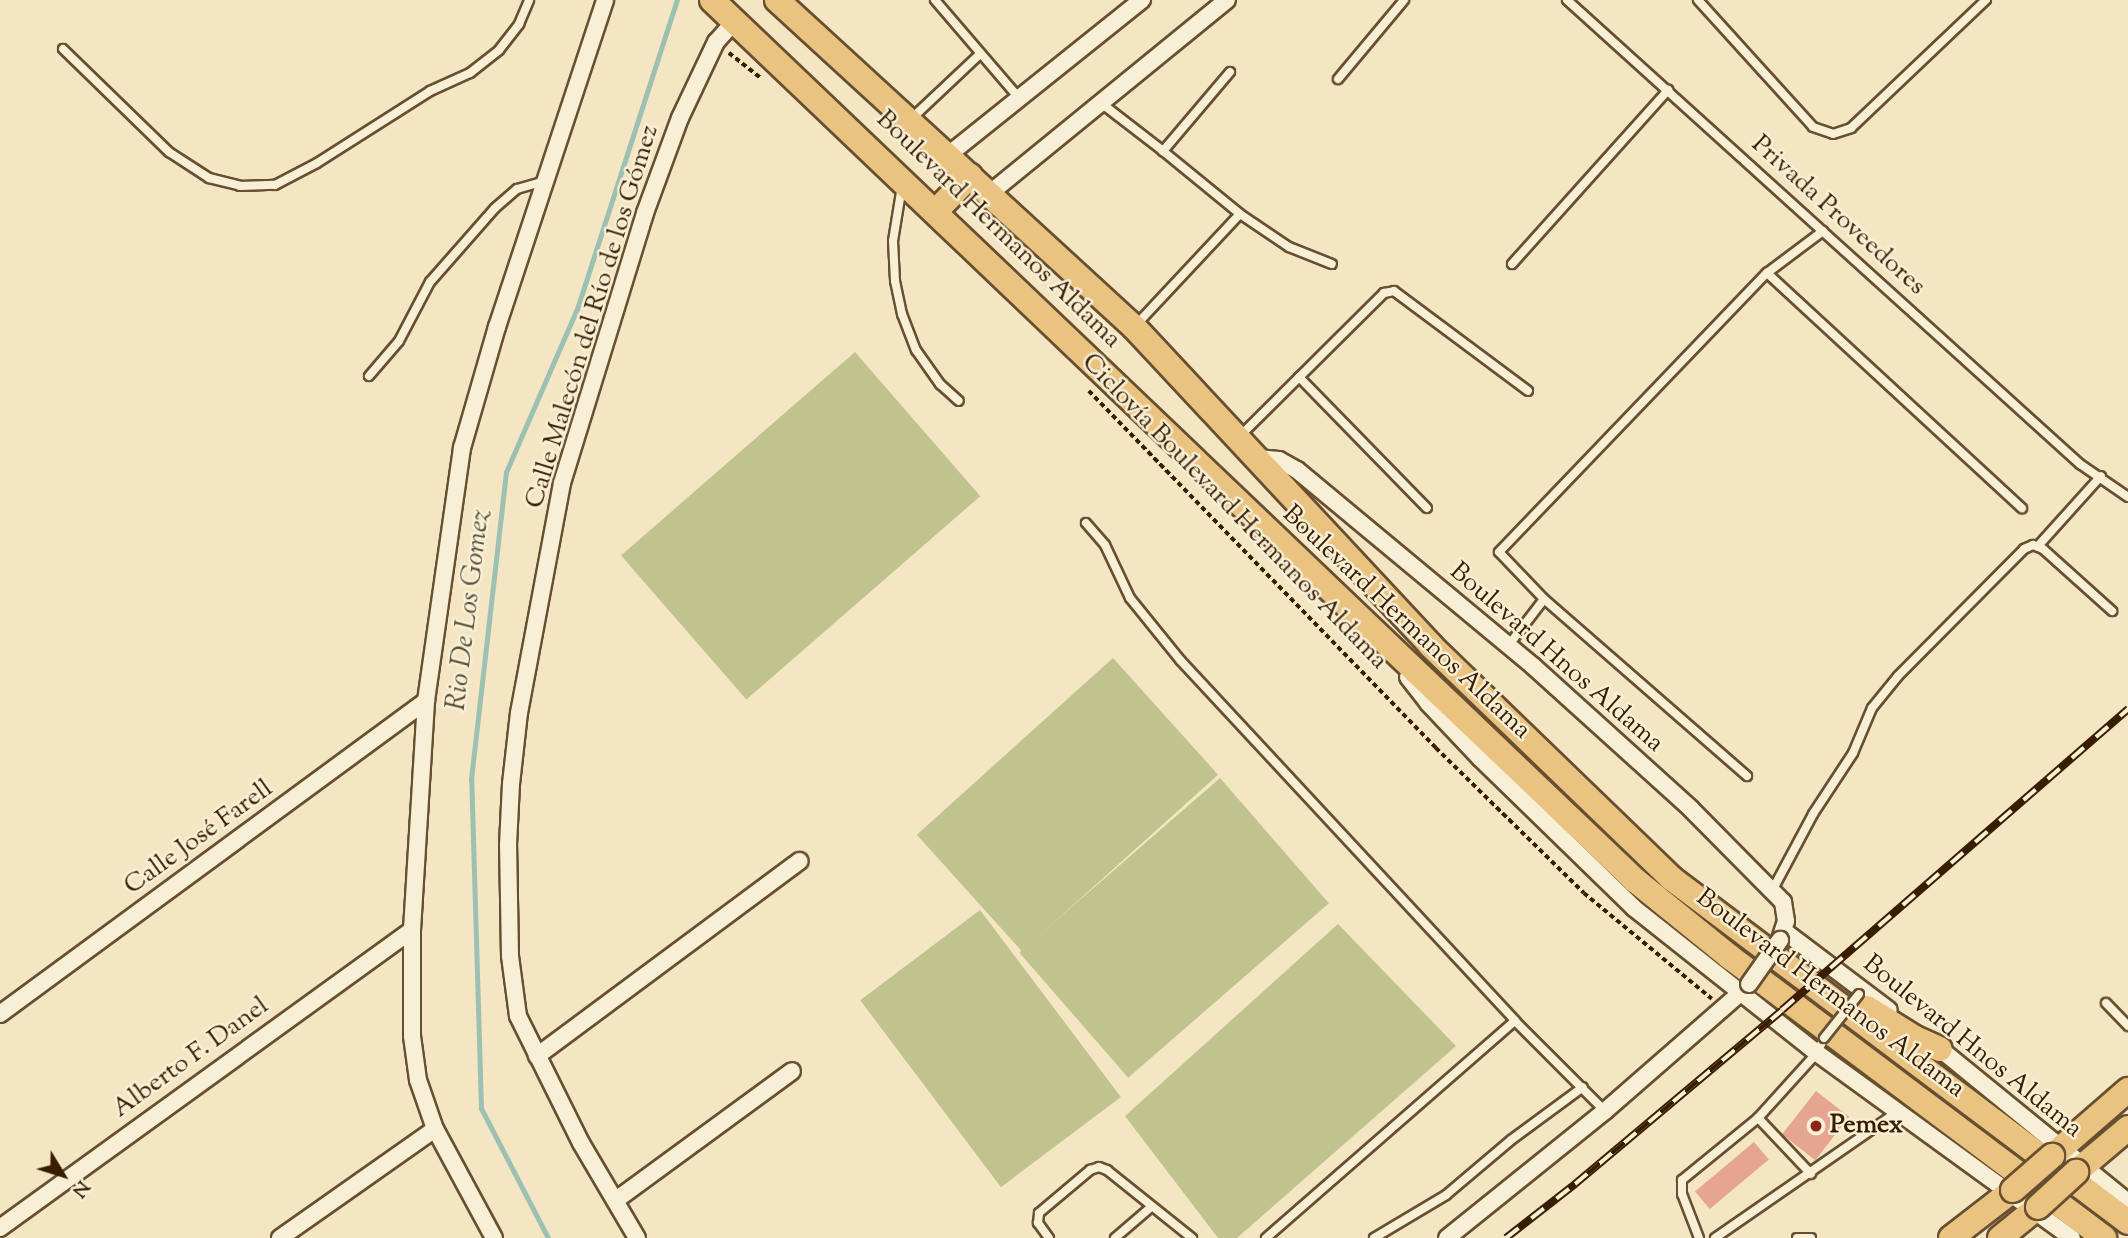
<!DOCTYPE html>
<html>
<head>
<meta charset="utf-8">
<style>
  body { margin:0 }
  #map { position:relative; width:2128px; height:1238px; overflow:hidden; background:#f4e6c2; font-family:"Sorts Mill Goudy",serif }
  div>[style] { position:absolute }
  .green>* { inset:0; background:#c1c38f; transform-origin:0 0 }
  .stream>* { height:5px; margin:-2.5px; padding:0 2.5px; transform-origin:2.5px; border-radius:2.5px; background:#9cc0b2 }
  .building>* { inset:0; background:#e5a590; transform-origin:0 0 }
  .path>* { height:3.5px; margin-top:-1.75px; transform-origin:0; background:repeating-linear-gradient(90deg,#381d01 0 5px,transparent 0 8.5px) }
  .roads { filter:drop-shadow(2px 0 #674f31) drop-shadow(-2px 0 #674f31) drop-shadow(0 2px #674f31) drop-shadow(0 -2px #674f31) }
  .lane>* { height:8px; margin:-4px; padding:0 4px; transform-origin:4px; border-radius:4px; background:#f8efd7 }
  .street>* { height:16px; margin:-8px; padding:0 8px; transform-origin:8px; border-radius:8px; background:#f8efd7 }
  .primary>* { height:24px; margin:-12px; padding:0 12px; transform-origin:12px; border-radius:12px; background:#eac381 }
  .rail>* { height:8px; margin-top:-4px; transform-origin:0; background:repeating-linear-gradient(90deg,#f8efd7 0 16px,#381d01 0 32px); box-sizing:border-box; border-block:2px solid #381d01 }
  .bridges { filter:drop-shadow(2px 0 #674f31) drop-shadow(-2px 0 #674f31) drop-shadow(0 2px #674f31) drop-shadow(0 -2px #674f31) }
  .lane-bridge>* { height:8px; margin:-4px; padding:0 4px; transform-origin:4px; border-radius:4px; background:#f8efd7 }
  .street-bridge>* { height:16px; margin:-8px; padding:0 8px; transform-origin:8px; border-radius:8px; background:#f8efd7 }
  .primary-bridge>* { height:24px; margin:-12px; padding:0 12px; transform-origin:12px; border-radius:12px; background:#eac381 }
  .dots>* { width:19px; height:19px; translate:-50% -50%; box-sizing:border-box; border:4px solid #f8efd7; border-radius:50% }
  span { translate:-50% -50%; white-space:nowrap; text-align:center; line-height:1.15; -webkit-text-stroke:5px #f8efd7; paint-order:stroke }
  .street-label { font-size:26px; color:#381d01 }
  .poi-label { font-size:26px; color:#381d01; font-weight:700 }
  .left { translate:0 -50%; text-align:left }
  .water-label { font-size:28px; color:#564e36; font-style:italic }
  .north { position:absolute; left:28px; top:1140px; width:70px; height:70px; -webkit-text-stroke:5px #f8efd7; paint-order:stroke; rotate:128deg; font-size:19px; font-weight:700; line-height:28px; text-align:center; color:#381d01 }
  .north::after { content:''; display:block; margin:auto; width:24px; height:32px; background:#381d01; clip-path:polygon(50% 0,100% 100%,50% 72%,0 100%) }
</style>
</head>
<body>
<div id="map">
  <div class="green">
    <i style="left:855px;top:352px;width:191px;height:310px;rotate:49deg"></i>
    <i style="left:1113px;top:658px;width:157px;height:264px;rotate:48deg"></i>
    <i style="left:1220px;top:778px;width:166px;height:266px;rotate:49deg"></i>
    <i style="left:980px;top:910px;width:234px;height:150px;rotate:53deg"></i>
    <i style="clip-path:polygon(1338px 924px,1456px 1046px,1237px 1238px,1218px 1238px,1125px 1116px)"></i>
  </div>
  <div class="stream">
    <i style="left:548px;top:1238px;width:146px;rotate:-117.3deg"></i>
    <i style="left:481px;top:1108px;width:329px;rotate:-91.7deg"></i>
    <i style="left:471px;top:779px;width:309px;rotate:-83.5deg"></i>
    <i style="left:506px;top:472px;width:178px;rotate:-66.5deg"></i>
    <i style="left:577px;top:309px;width:325px;rotate:-72.1deg"></i>
  </div>
  <div class="building">
    <i style="left:1816px;top:1091px;width:42px;height:55px;rotate:38deg"></i>
    <i style="left:1754px;top:1142px;width:23px;height:77px;rotate:50deg"></i>
  </div>
  <div class="path">
    <i style="left:729px;top:53px;width:42px;rotate:38.2deg"></i>
    <i style="left:1089px;top:391px;width:498px;rotate:45.8deg"></i>
    <i style="left:1436px;top:748px;width:207px;rotate:44.4deg"></i>
    <i style="left:1584px;top:893px;width:166px;rotate:39.6deg"></i>
  </div>
  <div class="roads">
    <div class="lane">
      <i style="left:935px;top:0;width:129px;rotate:49.4deg"></i>
      <i style="left:1567px;top:0;width:692px;rotate:42.13deg"></i>
      <i style="left:2080px;top:464px;width:58px;rotate:34.5deg"></i>
      <i style="left:1698px;top:0;width:171px;rotate:47.8deg"></i>
      <i style="left:1813px;top:127px;width:21px;rotate:19deg"></i>
      <i style="left:1833px;top:134px;width:19px;rotate:-18deg"></i>
      <i style="left:1851px;top:128px;width:186px;rotate:-43.5deg"></i>
      <i style="left:63px;top:49px;width:148px;rotate:44.2deg"></i>
      <i style="left:169px;top:152px;width:48px;rotate:33deg"></i>
      <i style="left:209px;top:178px;width:32px;rotate:14deg"></i>
      <i style="left:240px;top:186px;width:35px;rotate:-2deg"></i>
      <i style="left:275px;top:185px;width:47px;rotate:-27.6deg"></i>
      <i style="left:317px;top:163px;width:134px;rotate:-32.5deg"></i>
      <i style="left:430px;top:91px;width:44px;rotate:-24.2deg"></i>
      <i style="left:470px;top:73px;width:37px;rotate:-38deg"></i>
      <i style="left:499px;top:50px;width:33px;rotate:-52deg"></i>
      <i style="left:519px;top:24px;width:26px;rotate:-67deg"></i>
      <i style="left:1230px;top:72px;width:104px;rotate:130.3deg"></i>
      <i style="left:1163px;top:151px;width:99px;rotate:39.3deg"></i>
      <i style="left:1240px;top:214px;width:59px;rotate:34deg"></i>
      <i style="left:1289px;top:247px;width:46px;rotate:21.6deg"></i>
      <i style="left:1338px;top:79px;width:103px;rotate:-50.1deg"></i>
      <i style="left:1101px;top:103px;width:78px;rotate:37.7deg"></i>
      <i style="left:911px;top:119px;width:95px;rotate:-43.3deg"></i>
      <i style="left:902px;top:186px;width:56px;rotate:99.3deg"></i>
      <i style="left:893px;top:241px;width:40px;rotate:87.1deg"></i>
      <i style="left:895px;top:281px;width:34px;rotate:78deg"></i>
      <i style="left:902px;top:314px;width:39px;rotate:69deg"></i>
      <i style="left:916px;top:350px;width:42px;rotate:54.8deg"></i>
      <i style="left:940px;top:384px;width:25px;rotate:42deg"></i>
      <i style="left:1512px;top:264px;width:234px;rotate:-48.1deg"></i>
      <i style="left:1767px;top:273px;width:70px;rotate:-36.9deg"></i>
      <i style="left:1136px;top:325px;width:152px;rotate:-46.9deg"></i>
      <i style="left:369px;top:376px;width:46px;rotate:-49.4deg"></i>
      <i style="left:399px;top:341px;width:67px;rotate:-62.3deg"></i>
      <i style="left:430px;top:282px;width:98px;rotate:-48.7deg"></i>
      <i style="left:495px;top:208px;width:29px;rotate:-41deg"></i>
      <i style="left:517px;top:189px;width:29px;rotate:-16deg"></i>
      <i style="left:1299px;top:377px;width:183px;rotate:45.7deg"></i>
      <i style="left:1240px;top:436px;width:203px;rotate:-44.8deg"></i>
      <i style="left:1384px;top:293px;width:10px;rotate:-11deg"></i>
      <i style="left:1394px;top:291px;width:167px;rotate:36.7deg"></i>
      <i style="left:1086px;top:523px;width:29px;rotate:49deg"></i>
      <i style="left:1105px;top:545px;width:59px;rotate:64.7deg"></i>
      <i style="left:1130px;top:598px;width:81px;rotate:51deg"></i>
      <i style="left:1181px;top:661px;width:491px;rotate:47.1deg"></i>
      <i style="left:2038px;top:546px;width:94px;rotate:-48deg"></i>
      <i style="left:1508px;top:646px;width:59px;rotate:-52.5deg"></i>
      <i style="left:1747px;top:776px;width:269px;rotate:-138.9deg"></i>
      <i style="left:1544px;top:599px;width:65px;rotate:-133.8deg"></i>
      <i style="left:1499px;top:552px;width:387px;rotate:-46.2deg"></i>
      <i style="left:1767px;top:273px;width:347px;rotate:42.7deg"></i>
      <i style="left:1773px;top:889px;width:85px;rotate:-61.9deg"></i>
      <i style="left:1813px;top:814px;width:73px;rotate:-56.7deg"></i>
      <i style="left:1853px;top:753px;width:49px;rotate:-67.1deg"></i>
      <i style="left:1872px;top:708px;width:41px;rotate:-50.9deg"></i>
      <i style="left:1898px;top:676px;width:179px;rotate:-45.2deg"></i>
      <i style="left:2024px;top:549px;width:10px;rotate:-24deg"></i>
      <i style="left:2033px;top:545px;width:11px;rotate:22deg"></i>
      <i style="left:2043px;top:549px;width:93px;rotate:41.9deg"></i>
      <i style="left:2106px;top:1003px;width:32px;rotate:46deg"></i>
      <i style="left:1758px;top:1118px;width:77px;rotate:46.6deg"></i>
      <i style="left:1049px;top:1238px;width:19px;rotate:-126deg"></i>
      <i style="left:1038px;top:1223px;width:10px;rotate:-84deg"></i>
      <i style="left:1039px;top:1213px;width:67px;rotate:-40.1deg"></i>
      <i style="left:1090px;top:1170px;width:9px;rotate:-18deg"></i>
      <i style="left:1099px;top:1167px;width:9px;rotate:21deg"></i>
      <i style="left:1107px;top:1170px;width:109px;rotate:38.7deg"></i>
      <i style="left:1115px;top:1238px;width:48px;rotate:-40.7deg"></i>
      <i style="left:1266px;top:1238px;width:330px;rotate:-41.1deg"></i>
      <i style="left:1515px;top:1021px;width:127px;rotate:45deg"></i>
      <i style="left:1374px;top:1238px;width:84px;rotate:-30.8deg"></i>
      <i style="left:1446px;top:1195px;width:85px;rotate:-40.2deg"></i>
      <i style="left:1511px;top:1140px;width:89px;rotate:-36.4deg"></i>
      <i style="left:1699px;top:1238px;width:47px;rotate:-111.1deg"></i>
      <i style="left:1682px;top:1194px;width:14px;rotate:-90deg"></i>
      <i style="left:1682px;top:1180px;width:98px;rotate:-39.2deg"></i>
      <i style="left:1758px;top:1118px;width:88px;rotate:-47.8deg"></i>
      <i style="left:1817px;top:1053px;width:17px;rotate:-65deg"></i>
      <i style="left:1715px;top:1238px;width:221px;rotate:-34.7deg"></i>
      <i style="left:1797px;top:1238px;width:14px"></i>
    </div>
    <div class="street">
      <i style="left:947px;top:156px;width:250px;rotate:-38.7deg"></i>
      <i style="left:989px;top:194px;width:307px;rotate:-39.2deg"></i>
      <i style="left:1257px;top:458px;width:22px;rotate:5deg"></i>
      <i style="left:1279px;top:460px;width:21px;rotate:29deg"></i>
      <i style="left:1297px;top:470px;width:307px;rotate:39.7deg"></i>
      <i style="left:1533px;top:666px;width:213px;rotate:42.1deg"></i>
      <i style="left:1691px;top:809px;width:131px;rotate:45.3deg"></i>
      <i style="left:1783px;top:902px;width:19px;rotate:81deg"></i>
      <i style="left:1786px;top:921px;width:20px;rotate:108deg"></i>
      <i style="left:1408px;top:677px;width:33px;rotate:52deg"></i>
      <i style="left:1428px;top:703px;width:76px;rotate:46.6deg"></i>
      <i style="left:1480px;top:758px;width:215px;rotate:44.2deg"></i>
      <i style="left:1634px;top:908px;width:233px;rotate:38.4deg"></i>
      <i style="left:1817px;top:1053px;width:315px;rotate:36deg"></i>
      <i style="left:1784px;top:931px;width:131px;rotate:37deg"></i>
      <i style="left:0;top:1014px;width:529px;rotate:-36.31deg"></i>
      <i style="left:1934px;top:1044px;width:250px;rotate:39.2deg"></i>
      <i style="left:537px;top:1056px;width:327px;rotate:-36.6deg"></i>
      <i style="left:616px;top:1200px;width:218px;rotate:-36.2deg"></i>
      <i style="left:0;top:1228px;width:508px;rotate:-35.88deg"></i>
      <i style="left:280px;top:1238px;width:189px;rotate:-35.1deg"></i>
      <i style="left:494px;top:1238px;width:124px;rotate:-118.4deg"></i>
      <i style="left:435px;top:1129px;width:52px;rotate:-109.1deg"></i>
      <i style="left:418px;top:1080px;width:44px;rotate:-97.8deg"></i>
      <i style="left:412px;top:1036px;width:106px;rotate:-90deg"></i>
      <i style="left:412px;top:930px;width:229px;rotate:-86.5deg"></i>
      <i style="left:426px;top:701px;width:256px;rotate:-81.9deg"></i>
      <i style="left:462px;top:448px;width:126px;rotate:-73.9deg"></i>
      <i style="left:497px;top:327px;width:344px;rotate:-71.7deg"></i>
      <i style="left:637px;top:1238px;width:110px;rotate:-120.5deg"></i>
      <i style="left:581px;top:1143px;width:142px;rotate:-116.4deg"></i>
      <i style="left:518px;top:1016px;width:61px;rotate:-97.6deg"></i>
      <i style="left:510px;top:956px;width:111px;rotate:-91deg"></i>
      <i style="left:508px;top:845px;width:61px;rotate:-87.2deg"></i>
      <i style="left:511px;top:784px;width:71px;rotate:-83.6deg"></i>
      <i style="left:519px;top:713px;width:234px;rotate:-79.4deg"></i>
      <i style="left:562px;top:483px;width:282px;rotate:-72.9deg"></i>
      <i style="left:645px;top:213px;width:101px;rotate:-69.8deg"></i>
      <i style="left:680px;top:118px;width:84px;rotate:-64.7deg"></i>
      <i style="left:716px;top:42px;width:28px;rotate:-48deg"></i>
      <i style="left:1447px;top:1238px;width:203px;rotate:-38.8deg"></i>
      <i style="left:1605px;top:1111px;width:186px;rotate:-41.1deg"></i>
    </div>
    <div class="primary">
      <i style="left:712px;top:0;width:1277px;rotate:43.64deg"></i>
      <i style="left:1636px;top:881px;width:121px;rotate:39deg"></i>
      <i style="left:1730px;top:957px;width:468px;rotate:36.9deg"></i>
      <i style="left:777px;top:0;width:484px;rotate:42.5deg"></i>
      <i style="left:1134px;top:327px;width:436px;rotate:47deg"></i>
      <i style="left:1431px;top:646px;width:334px;rotate:44deg"></i>
      <i style="left:1671px;top:878px;width:572px;rotate:36.97deg"></i>
      <i style="left:936px;top:211px;width:49px;rotate:-45.8deg"></i>
      <i style="left:1867px;top:1008px;width:57px;rotate:32deg"></i>
      <i style="left:1915px;top:1038px;width:27px;rotate:24deg"></i>
      <i style="left:2052px;top:1156px;width:101px;rotate:-41deg"></i>
      <i style="left:2076px;top:1172px;width:68px;rotate:-40.2deg"></i>
      <i style="left:1951px;top:1238px;width:78px;rotate:-37.7deg"></i>
      <i style="left:2000px;top:1238px;width:49px;rotate:-39.2deg"></i>
    </div>
  </div>
  <div class="rail">
    <i style="left:1506px;top:1238px;width:88px;rotate:-38deg"></i>
    <i style="left:1575px;top:1184px;width:270px;rotate:-40deg"></i>
    <i style="left:1782px;top:1010px;width:459px;rotate:-41deg"></i>
  </div>
  <div class="bridges">
    <div class="lane-bridge">
      <i style="left:1824px;top:1038px;width:56px;rotate:-51.5deg"></i>
    </div>
    <div class="street-bridge">
      <i style="left:1749px;top:984px;width:54px;rotate:-54.8deg"></i>
    </div>
    <div class="primary-bridge">
      <i style="left:2013px;top:1190px;width:52px;rotate:-41.1deg"></i>
      <i style="left:2038px;top:1207px;width:52px;rotate:-42.6deg"></i>
    </div>
  </div>
  <div class="dots">
    <i style="left:1816px;top:1126px;background:#8f2418"></i>
  </div>
  <div class="street-label">
    <span style="left:1838px;top:216px;rotate:42deg">Privada Proveedores</span>
    <span style="left:998px;top:230px;rotate:44deg">Boulevard Hermanos Aldama</span>
    <span style="left:593px;top:317px;rotate:-73deg">Calle Malecón del Río de los Gómez</span>
    <span style="left:1234px;top:512px;rotate:46deg">Ciclovía Boulevard Hermanos Aldama</span>
    <span style="left:1406px;top:623px;rotate:43deg">Boulevard Hermanos Aldama</span>
    <span style="left:1556px;top:658px;rotate:41deg">Boulevard Hnos Aldama</span>
    <span style="left:199px;top:838px;rotate:-36deg">Calle José Farell</span>
    <span style="left:1830px;top:994px;rotate:37deg">Boulevard Hermanos Aldama</span>
    <span style="left:1972px;top:1047px;rotate:39deg">Boulevard Hnos Aldama</span>
    <span style="left:191px;top:1058px;rotate:-36deg">Alberto F. Danel</span>
  </div>
  <div class="poi-label">
    <span class="left" style="left:1830px;top:1126px">Pemex</span>
  </div>
  <div class="water-label">
    <span style="left:469px;top:610px;rotate:-83deg">Rio De Los Gomez</span>
  </div>
  <div class="north">N</div>
</div>
</body>
</html>
